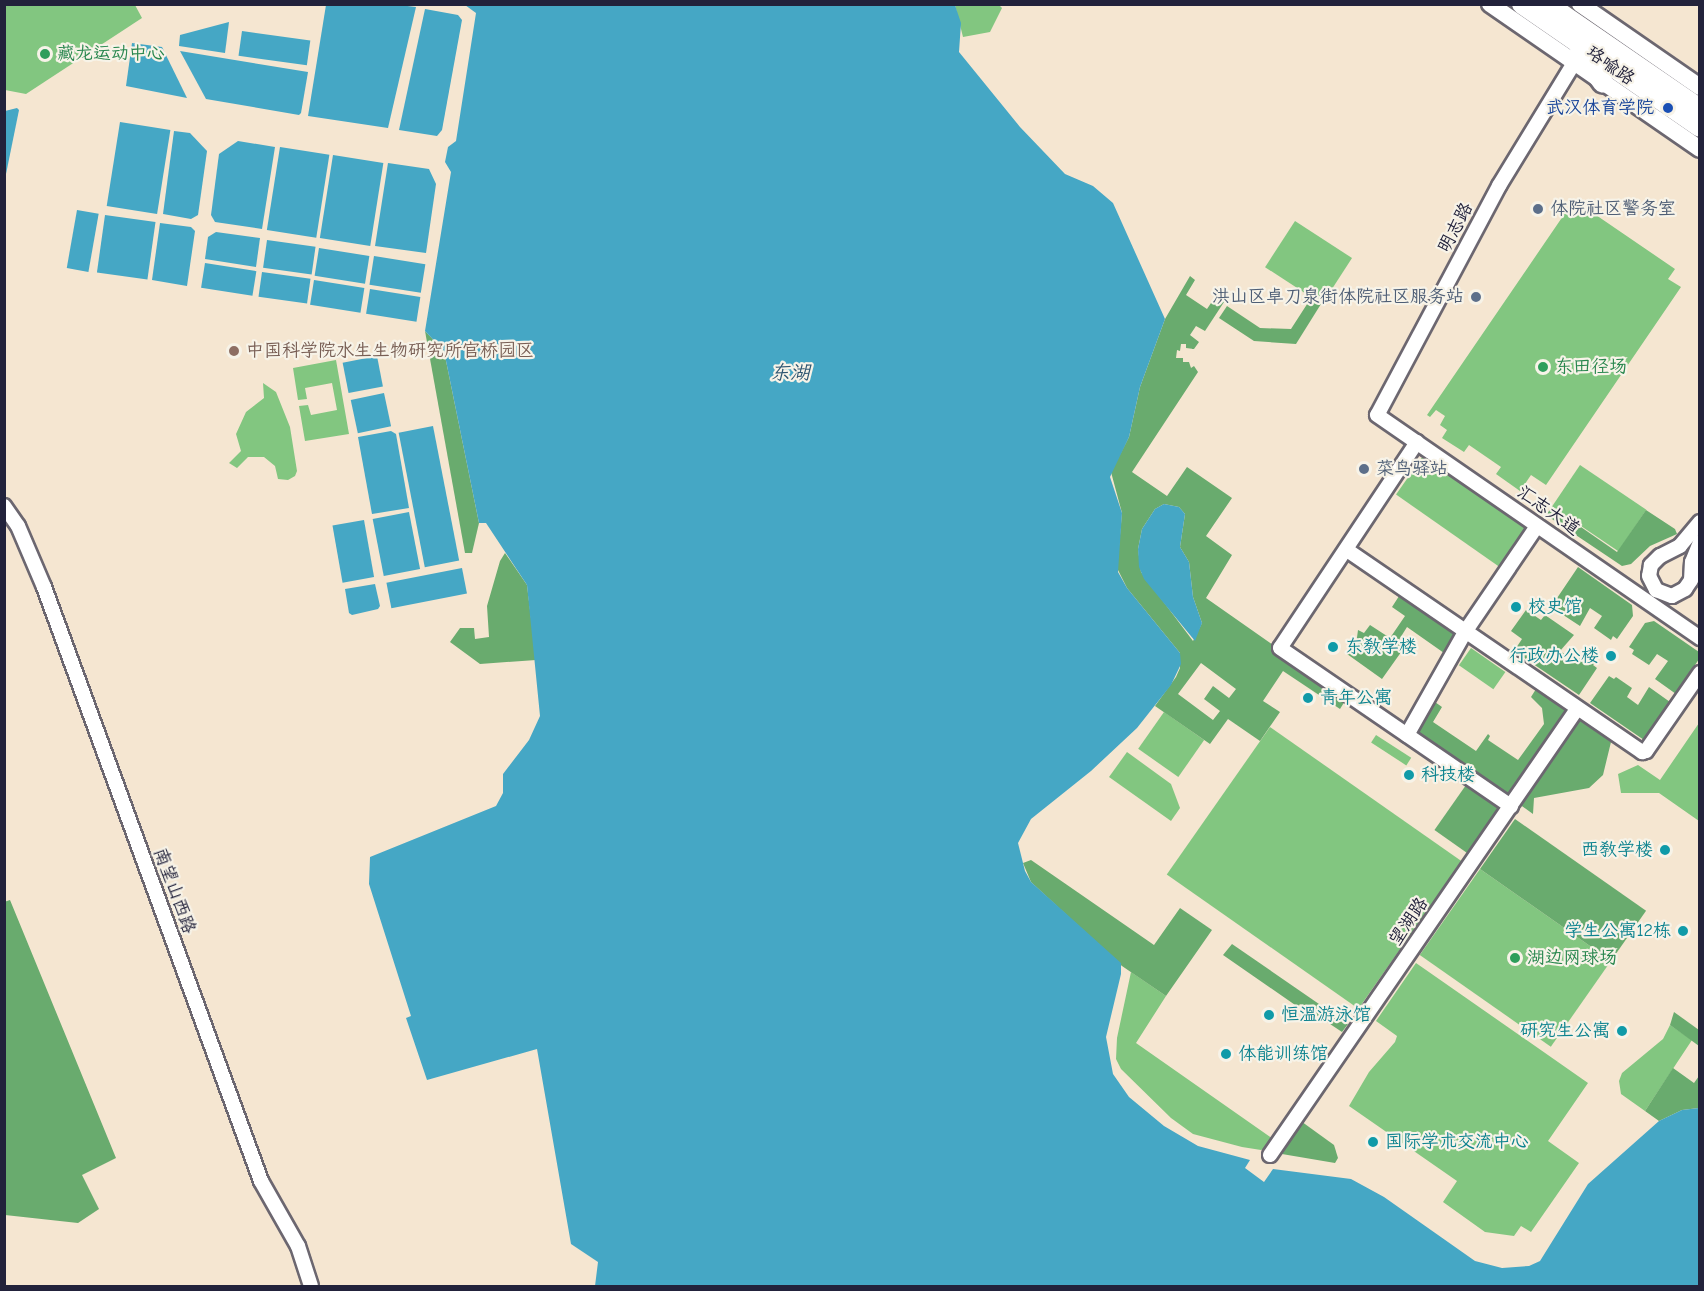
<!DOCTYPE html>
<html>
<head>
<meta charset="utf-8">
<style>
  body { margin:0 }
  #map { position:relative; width:1704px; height:1291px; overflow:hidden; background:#f5e6d1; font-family:"Comic Neue","LXGW WenKai TC",sans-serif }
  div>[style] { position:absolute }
  .green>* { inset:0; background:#82c680; transform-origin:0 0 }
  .forest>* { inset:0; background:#69ab6e; transform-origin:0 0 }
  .water>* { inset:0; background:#45a7c5; transform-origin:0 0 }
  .roads { filter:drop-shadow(2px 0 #6c6770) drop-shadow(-2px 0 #6c6770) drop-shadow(0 2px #6c6770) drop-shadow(0 -2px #6c6770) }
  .minor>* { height:14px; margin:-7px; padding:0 7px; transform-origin:7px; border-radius:7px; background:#fff }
  .major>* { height:16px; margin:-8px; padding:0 8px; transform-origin:8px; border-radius:8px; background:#fff }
  .highway>* { height:20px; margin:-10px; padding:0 10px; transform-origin:10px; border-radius:10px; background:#fff }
  .dots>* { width:16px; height:16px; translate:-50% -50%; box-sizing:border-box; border:3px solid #f7f3e8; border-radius:50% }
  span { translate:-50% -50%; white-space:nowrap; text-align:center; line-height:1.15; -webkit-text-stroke:4.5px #f7f3e8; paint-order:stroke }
  .leisure-label { font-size:18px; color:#27864d }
  .left { translate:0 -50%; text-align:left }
  .street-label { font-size:18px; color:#22223b }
  .transit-label { font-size:18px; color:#164399 }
  .right { translate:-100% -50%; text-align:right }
  .service-label { font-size:18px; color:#4e5e75 }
  .education-label { font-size:18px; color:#785e54 }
  .culture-label { font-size:18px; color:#0d838f }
  .water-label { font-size:20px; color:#305772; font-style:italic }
  .frame { position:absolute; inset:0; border:6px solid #22223b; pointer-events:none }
</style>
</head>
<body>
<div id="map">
  <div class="green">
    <i style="clip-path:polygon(4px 5px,135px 5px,142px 18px,26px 94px,5px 90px)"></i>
    <i style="clip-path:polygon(955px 5px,999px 5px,1002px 8px,990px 32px,963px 37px)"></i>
    <i style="clip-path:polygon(1574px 200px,1675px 269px,1668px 279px,1681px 287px,1546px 485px,1531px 475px,1520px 491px,1496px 474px,1501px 467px,1469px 445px,1464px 452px,1442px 438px,1447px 430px,1440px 425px,1445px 416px,1436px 410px,1430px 417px,1427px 415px)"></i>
    <i style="left:1295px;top:221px;width:68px;height:55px;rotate:33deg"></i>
    <i style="clip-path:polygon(336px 360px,349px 434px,305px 441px,299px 406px,308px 405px,311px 415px,337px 410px,332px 383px,305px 388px,307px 399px,298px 400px,293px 368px)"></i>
    <i style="clip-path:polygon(263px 383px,276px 392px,290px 427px,297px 471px,295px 476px,288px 480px,278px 479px,275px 466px,264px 457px,248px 457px,237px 468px,229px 463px,241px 451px,236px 434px,246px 412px,264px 398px)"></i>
    <i style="left:1423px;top:456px;width:129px;height:47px;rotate:35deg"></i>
    <i style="left:1580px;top:465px;width:80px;height:50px;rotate:34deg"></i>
    <i style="left:1471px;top:648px;width:42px;height:21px;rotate:35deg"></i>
    <i style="left:1164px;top:712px;width:49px;height:45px;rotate:35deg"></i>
    <i style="clip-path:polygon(1699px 723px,1699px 821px,1659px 793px,1621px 793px,1618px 774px,1638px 765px,1660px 780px)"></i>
    <i style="left:1270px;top:727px;width:234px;height:180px;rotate:35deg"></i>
    <i style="left:1376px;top:735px;width:42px;height:9px;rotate:33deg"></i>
    <i style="clip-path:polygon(1127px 752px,1171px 784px,1180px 808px,1171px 821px,1109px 777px)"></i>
    <i style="left:1480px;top:869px;width:160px;height:105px;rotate:35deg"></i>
    <i style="clip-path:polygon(1416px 963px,1588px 1083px,1548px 1141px,1579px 1163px,1531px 1232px,1521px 1226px,1514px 1236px,1485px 1232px,1443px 1202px,1457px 1181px,1349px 1106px,1369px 1072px,1395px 1042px,1397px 1036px,1376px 1021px)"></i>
    <i style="clip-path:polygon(1131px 972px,1166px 996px,1136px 1043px,1273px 1139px,1267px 1148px,1261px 1150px,1242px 1147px,1193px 1134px,1171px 1118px,1121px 1069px,1116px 1059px,1117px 1038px)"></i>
    <i style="clip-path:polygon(1670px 1025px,1692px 1040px,1645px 1111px,1621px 1094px,1619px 1081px,1622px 1073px,1663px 1039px)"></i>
  </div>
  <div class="forest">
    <i style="clip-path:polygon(evenodd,1190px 276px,1195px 280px,1186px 295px,1207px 309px,1217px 294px,1226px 299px,1205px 331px,1196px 326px,1190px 335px,1199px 342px,1194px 349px,1186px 348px,1186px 344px,1181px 344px,1180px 351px,1177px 350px,1176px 358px,1183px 358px,1183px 362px,1189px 362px,1191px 368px,1194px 366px,1198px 372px,1132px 472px,1167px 496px,1187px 467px,1232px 498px,1206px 536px,1232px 555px,1206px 598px,1276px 647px,1273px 652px,1345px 701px,1340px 709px,1283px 671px,1263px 701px,1280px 712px,1260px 741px,1228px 719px,1210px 744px,1155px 706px,1176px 677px,1180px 668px,1180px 653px,1127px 588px,1117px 568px,1122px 513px,1111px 472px,1129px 437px,1140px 387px,1165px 319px,1190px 276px,1164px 504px,1179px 507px,1185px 514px,1180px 547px,1189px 562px,1193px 597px,1202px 623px,1193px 641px,1141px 572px,1138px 549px,1142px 529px,1155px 509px,1164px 504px,1190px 276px,1201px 663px,1236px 689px,1229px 698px,1213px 686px,1204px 699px,1220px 711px,1213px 720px,1178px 694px,1201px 663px)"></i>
    <i style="clip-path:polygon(1311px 298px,1321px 304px,1296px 344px,1254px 341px,1219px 318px,1227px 306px,1260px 328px,1291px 329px)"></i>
    <i style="clip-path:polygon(425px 331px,444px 351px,479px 523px,472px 553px,465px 553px)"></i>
    <i style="clip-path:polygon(1552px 507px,1617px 552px,1646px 510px,1675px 529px,1677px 534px,1650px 546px,1631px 564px,1622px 566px,1546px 515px)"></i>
    <i style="clip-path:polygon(505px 553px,527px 585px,536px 660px,480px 664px,450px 642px,460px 628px,474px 628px,475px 639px,489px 637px,487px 606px,500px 561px)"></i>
    <i style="clip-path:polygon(1578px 567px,1632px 605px,1633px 616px,1617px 639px,1613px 636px,1611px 640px,1594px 628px,1602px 616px,1590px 608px,1580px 626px,1551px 607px)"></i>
    <i style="clip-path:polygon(1401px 593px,1458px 632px,1444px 653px,1407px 627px,1397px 643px,1404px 648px,1382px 679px,1347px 654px,1356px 645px,1358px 630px,1364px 633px,1370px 625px,1390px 638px,1405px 616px,1392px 607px)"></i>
    <i style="clip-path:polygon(1526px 610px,1541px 620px,1545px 615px,1574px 635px,1560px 651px,1572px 659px,1577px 651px,1595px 663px,1593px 665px,1597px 668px,1579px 695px,1514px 651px,1522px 639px,1511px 631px)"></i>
    <i style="clip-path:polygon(1654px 621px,1699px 652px,1699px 659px,1676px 694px,1655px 679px,1668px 661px,1657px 654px,1649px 665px,1632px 654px,1634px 650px,1629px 647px,1645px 623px)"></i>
    <i style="clip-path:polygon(1609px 676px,1614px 679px,1616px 677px,1632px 688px,1627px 697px,1638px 705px,1649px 687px,1670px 702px,1644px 740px,1590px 703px)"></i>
    <i style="clip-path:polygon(1536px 689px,1567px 711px,1508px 793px,1503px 792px,1418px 733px,1419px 725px,1435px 702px,1442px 707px,1433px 722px,1476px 751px,1488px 734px,1490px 736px,1488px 740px,1518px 760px,1544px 724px,1542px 708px,1531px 697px)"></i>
    <i style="clip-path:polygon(1578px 719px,1611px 742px,1603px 775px,1589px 788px,1534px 798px,1533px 814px,1519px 804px)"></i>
    <i style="left:1466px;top:785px;width:42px;height:55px;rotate:35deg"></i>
    <i style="left:1515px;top:819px;width:160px;height:61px;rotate:35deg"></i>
    <i style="clip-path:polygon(1031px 860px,1154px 945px,1180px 908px,1212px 930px,1166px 996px,1122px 966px,1031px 882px,1023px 863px)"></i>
    <i style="clip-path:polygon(10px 900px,116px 1158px,82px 1175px,99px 1209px,78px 1223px,5px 1215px,4px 902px)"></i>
    <i style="clip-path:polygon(1232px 944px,1348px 1024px,1342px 1032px,1300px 1004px,1298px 1007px,1223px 955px)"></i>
    <i style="clip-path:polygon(1674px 1012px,1699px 1030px,1699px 1046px,1670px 1025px)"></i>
    <i style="clip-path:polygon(1673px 1068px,1694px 1083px,1699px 1076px,1699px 1108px,1682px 1110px,1659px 1121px,1645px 1111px)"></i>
    <i style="clip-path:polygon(1298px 1119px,1334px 1145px,1338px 1158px,1335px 1163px,1276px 1153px)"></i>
  </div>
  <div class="water">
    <i style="clip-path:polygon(399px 5px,416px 7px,388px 128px,308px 116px,326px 5px)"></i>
    <i style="clip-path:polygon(465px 5px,955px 5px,961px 23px,959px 52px,1020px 127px,1065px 174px,1093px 186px,1113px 203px,1165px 319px,1140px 387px,1129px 437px,1110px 477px,1122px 513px,1118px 572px,1127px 588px,1180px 653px,1181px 664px,1171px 685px,1137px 728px,1091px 771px,1031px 819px,1018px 843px,1025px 871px,1031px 882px,1121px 963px,1121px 974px,1106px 1037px,1113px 1074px,1129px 1097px,1164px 1126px,1198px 1146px,1250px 1160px,1245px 1168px,1264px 1182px,1273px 1169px,1351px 1179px,1384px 1197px,1475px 1261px,1502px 1268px,1529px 1266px,1540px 1261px,1588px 1184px,1659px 1121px,1682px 1110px,1699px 1108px,1699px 1286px,595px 1286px,598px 1262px,571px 1244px,537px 1049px,427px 1080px,406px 1018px,411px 1016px,369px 884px,370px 857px,496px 806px,503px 793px,503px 774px,529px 740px,540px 716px,527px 585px,486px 523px,479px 523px,444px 351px,425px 331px,451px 172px,445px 162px,448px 147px,456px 141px,476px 13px)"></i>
    <i style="clip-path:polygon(425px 9px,458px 15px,462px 20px,442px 130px,437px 136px,399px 130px)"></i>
    <i style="clip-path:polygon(229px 22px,225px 53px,179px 46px,180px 35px)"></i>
    <i style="left:242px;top:31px;width:69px;height:25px;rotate:8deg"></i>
    <i style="clip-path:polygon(132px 43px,162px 47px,187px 98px,126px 86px)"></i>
    <i style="clip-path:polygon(180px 51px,308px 72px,301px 113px,299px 115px,206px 99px)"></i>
    <i style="clip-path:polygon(17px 108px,19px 110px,5px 179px,5px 111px)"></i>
    <i style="left:120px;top:122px;width:51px;height:85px;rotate:9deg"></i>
    <i style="clip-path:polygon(174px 131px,190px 133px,207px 151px,198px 215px,191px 219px,163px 214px)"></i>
    <i style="clip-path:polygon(238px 141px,275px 147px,262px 229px,215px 222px,211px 215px,219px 154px)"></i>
    <i style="left:280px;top:147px;width:50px;height:84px;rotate:9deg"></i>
    <i style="left:333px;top:155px;width:51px;height:84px;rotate:9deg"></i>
    <i style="clip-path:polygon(388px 163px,429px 169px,436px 184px,426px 253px,375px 246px)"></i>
    <i style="left:77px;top:210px;width:22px;height:59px;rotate:10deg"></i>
    <i style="left:105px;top:215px;width:51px;height:58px;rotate:8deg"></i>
    <i style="clip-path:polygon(160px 223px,191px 227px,195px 231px,187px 286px,152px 280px)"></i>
    <i style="clip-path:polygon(216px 232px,260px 238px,256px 267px,205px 259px,208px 237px)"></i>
    <i style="left:267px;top:240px;width:49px;height:28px;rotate:8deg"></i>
    <i style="left:319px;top:248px;width:51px;height:28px;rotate:9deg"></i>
    <i style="left:374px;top:256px;width:52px;height:29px;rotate:9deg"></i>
    <i style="left:205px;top:263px;width:52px;height:25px;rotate:9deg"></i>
    <i style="left:262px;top:272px;width:49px;height:25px;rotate:8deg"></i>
    <i style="left:314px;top:280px;width:51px;height:25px;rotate:9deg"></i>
    <i style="left:370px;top:289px;width:51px;height:25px;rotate:9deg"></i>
    <i style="left:377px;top:356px;width:31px;height:35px;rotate:79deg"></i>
    <i style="left:384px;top:393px;width:34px;height:34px;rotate:78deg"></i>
    <i style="left:433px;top:426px;width:137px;height:35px;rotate:79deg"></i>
    <i style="clip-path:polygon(391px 431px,396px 434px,409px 508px,372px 514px,358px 437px)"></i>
    <i style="clip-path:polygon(1164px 504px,1179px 507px,1185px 514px,1180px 547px,1189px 562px,1193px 597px,1202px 623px,1195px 641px,1144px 579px,1139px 567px,1138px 549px,1142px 529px,1155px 509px)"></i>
    <i style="left:409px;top:512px;width:58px;height:37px;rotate:79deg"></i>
    <i style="left:364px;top:520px;width:58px;height:32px;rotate:80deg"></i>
    <i style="left:462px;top:568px;width:26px;height:77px;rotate:79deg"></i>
    <i style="clip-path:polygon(375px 584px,380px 606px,378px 609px,352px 615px,349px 613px,345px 589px)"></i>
  </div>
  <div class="roads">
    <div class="minor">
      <i style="left:1574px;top:63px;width:144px;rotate:121.4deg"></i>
      <i style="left:1499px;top:186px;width:259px;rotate:118deg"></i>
      <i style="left:1377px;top:415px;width:393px;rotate:34.6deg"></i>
      <i style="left:1417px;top:442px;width:247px;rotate:123.6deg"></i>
      <i style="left:1280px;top:648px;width:280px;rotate:34.4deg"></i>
      <i style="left:4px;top:506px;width:24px;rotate:55deg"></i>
      <i style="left:18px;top:526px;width:66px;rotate:66.9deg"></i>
      <i style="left:44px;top:587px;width:632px;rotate:69.93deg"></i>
      <i style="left:261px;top:1181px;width:75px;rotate:60.4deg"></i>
      <i style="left:298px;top:1246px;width:42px;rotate:72deg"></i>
      <i style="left:1700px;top:522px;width:31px;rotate:130deg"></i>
      <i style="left:1680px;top:546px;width:22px;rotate:153deg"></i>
      <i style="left:1660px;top:556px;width:13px;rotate:135deg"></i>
      <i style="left:1651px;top:565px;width:11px;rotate:100deg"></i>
      <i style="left:1649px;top:576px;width:16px;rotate:63deg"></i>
      <i style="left:1656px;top:590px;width:17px;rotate:21deg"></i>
      <i style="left:1672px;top:596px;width:15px;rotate:-28deg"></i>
      <i style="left:1685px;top:589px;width:11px;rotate:-56deg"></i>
      <i style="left:1691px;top:580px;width:18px;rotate:-87deg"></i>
      <i style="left:1692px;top:562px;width:22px;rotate:-68deg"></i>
      <i style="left:1347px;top:550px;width:358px;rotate:34.4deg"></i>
      <i style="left:1642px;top:752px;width:4px;rotate:-14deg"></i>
      <i style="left:1646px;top:751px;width:95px;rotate:-55.3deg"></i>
      <i style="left:1407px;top:735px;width:118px;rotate:-60.6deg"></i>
      <i style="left:1465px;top:632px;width:128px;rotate:-55.8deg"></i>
      <i style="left:1270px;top:1155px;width:541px;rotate:-55.46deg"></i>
    </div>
    <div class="major">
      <i style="left:1490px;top:4px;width:255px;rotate:34.6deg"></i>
      <i style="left:1580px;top:4px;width:146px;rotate:34.7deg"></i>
    </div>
    <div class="highway">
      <i style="left:1522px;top:4px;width:216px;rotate:34.6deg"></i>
      <i style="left:1547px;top:4px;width:186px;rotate:34.5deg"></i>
      <i style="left:1580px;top:51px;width:39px;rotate:54deg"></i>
    </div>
  </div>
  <div class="dots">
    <i style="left:45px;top:54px;background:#2e9e5b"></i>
    <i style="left:1668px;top:108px;background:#1a4fb4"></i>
    <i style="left:1538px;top:209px;background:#5c6f8a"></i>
    <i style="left:1476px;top:297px;background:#5c6f8a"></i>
    <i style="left:234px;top:351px;background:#8d6e63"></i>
    <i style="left:1543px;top:367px;background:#2e9e5b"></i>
    <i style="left:1364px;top:469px;background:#5c6f8a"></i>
    <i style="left:1516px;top:607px;background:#0f9aa8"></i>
    <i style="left:1333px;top:647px;background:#0f9aa8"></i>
    <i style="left:1611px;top:656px;background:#0f9aa8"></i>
    <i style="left:1308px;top:698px;background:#0f9aa8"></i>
    <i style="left:1409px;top:775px;background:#0f9aa8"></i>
    <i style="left:1665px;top:850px;background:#0f9aa8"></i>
    <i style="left:1683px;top:931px;background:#0f9aa8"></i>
    <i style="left:1515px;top:958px;background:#2e9e5b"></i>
    <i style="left:1269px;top:1015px;background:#0f9aa8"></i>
    <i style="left:1622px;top:1031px;background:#0f9aa8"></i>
    <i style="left:1226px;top:1054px;background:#0f9aa8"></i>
    <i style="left:1373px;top:1142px;background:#0f9aa8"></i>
  </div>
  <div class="leisure-label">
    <span class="left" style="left:57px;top:54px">藏龙运动中心</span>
    <span class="left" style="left:1555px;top:367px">东田径场</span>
    <span class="left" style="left:1527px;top:958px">湖边网球场</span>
  </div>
  <div class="street-label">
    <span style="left:1610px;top:66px;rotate:35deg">珞喻路</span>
    <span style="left:1456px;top:228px;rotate:-62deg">明志路</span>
    <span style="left:1548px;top:511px;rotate:35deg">汇志大道</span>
    <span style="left:174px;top:891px;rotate:70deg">南望山西路</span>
    <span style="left:1409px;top:922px;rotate:-56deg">望湖路</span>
  </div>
  <div class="transit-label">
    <span class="right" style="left:1654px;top:108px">武汉体育学院</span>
  </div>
  <div class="service-label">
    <span class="left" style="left:1550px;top:209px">体院社区警务室</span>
    <span class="right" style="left:1464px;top:297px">洪山区卓刀泉街体院社区服务站</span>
    <span class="left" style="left:1376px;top:469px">菜鸟驿站</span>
  </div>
  <div class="education-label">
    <span class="left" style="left:246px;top:351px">中国科学院水生生物研究所官桥园区</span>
  </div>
  <div class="culture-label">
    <span class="left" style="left:1528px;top:607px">校史馆</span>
    <span class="left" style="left:1345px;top:647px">东教学楼</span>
    <span class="right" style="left:1599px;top:656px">行政办公楼</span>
    <span class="left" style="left:1320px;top:698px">青年公寓</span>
    <span class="left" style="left:1421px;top:775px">科技楼</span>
    <span class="right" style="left:1653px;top:850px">西教学楼</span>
    <span class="right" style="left:1671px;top:931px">学生公寓12栋</span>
    <span class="left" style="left:1281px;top:1015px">恒温游泳馆</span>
    <span class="right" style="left:1610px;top:1031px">研究生公寓</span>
    <span class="left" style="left:1238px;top:1054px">体能训练馆</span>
    <span class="left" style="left:1385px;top:1142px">国际学术交流中心</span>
  </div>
  <div class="water-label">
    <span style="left:790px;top:372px">东湖</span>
  </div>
  <div class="frame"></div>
</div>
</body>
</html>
